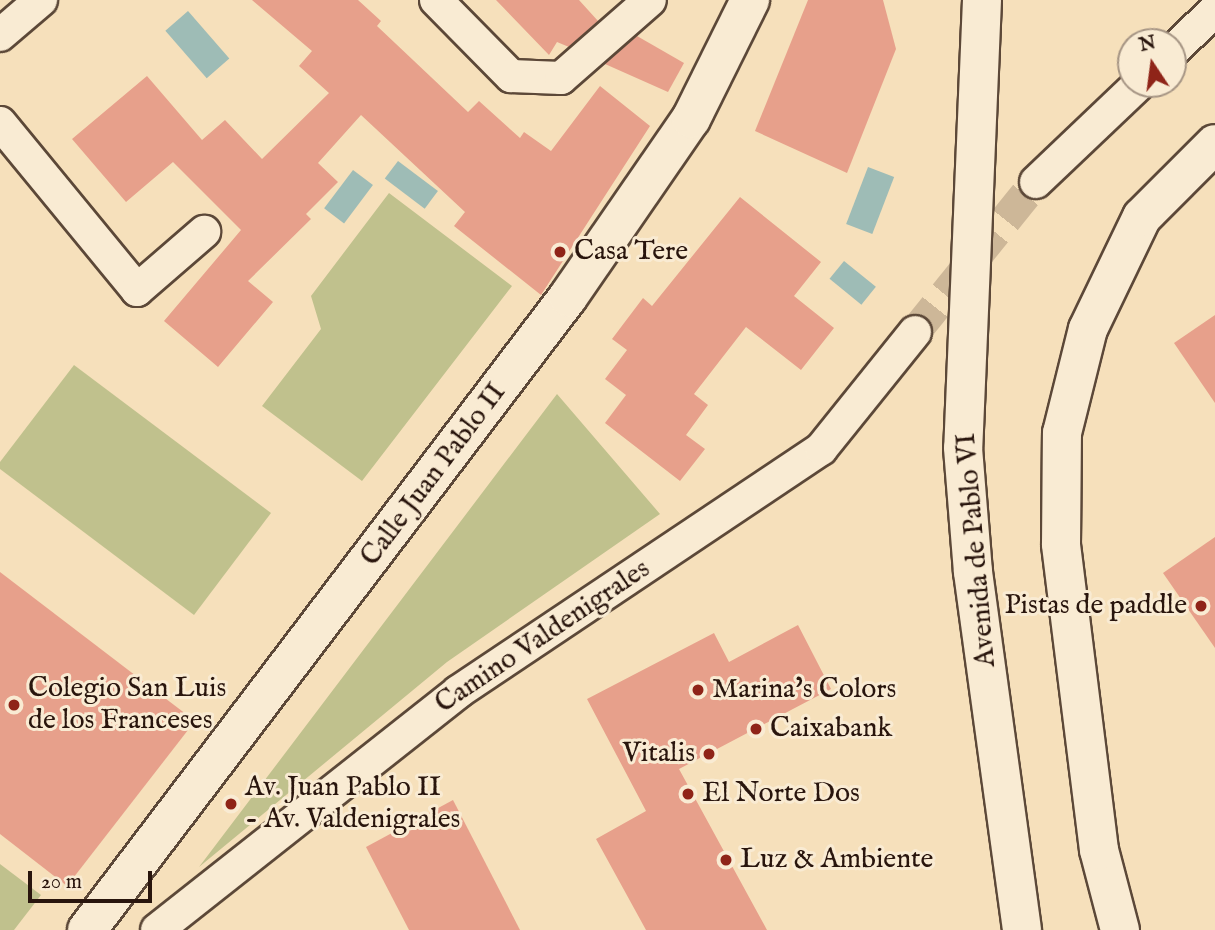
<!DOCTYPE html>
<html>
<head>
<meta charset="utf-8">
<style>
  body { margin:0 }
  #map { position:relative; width:1215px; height:930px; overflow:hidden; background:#f6e0bb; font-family:"IM FELL English",serif }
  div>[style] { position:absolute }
  .green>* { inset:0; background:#c0c18d }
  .water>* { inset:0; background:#9ebcb6; transform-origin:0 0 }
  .building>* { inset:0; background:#e7a08b }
  .street-tunnel>* { height:32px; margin-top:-16px; transform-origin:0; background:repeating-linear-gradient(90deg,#cdb798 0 32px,transparent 0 48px) }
  .roads { filter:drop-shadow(2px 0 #5c4838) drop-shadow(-2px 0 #5c4838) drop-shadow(0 2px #5c4838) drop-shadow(0 -2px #5c4838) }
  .street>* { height:32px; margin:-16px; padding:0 16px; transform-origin:16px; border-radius:16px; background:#f9ebd3 }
  .secondary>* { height:38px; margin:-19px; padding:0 19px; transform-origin:19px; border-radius:19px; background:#f9ebd3 }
  .dots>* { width:19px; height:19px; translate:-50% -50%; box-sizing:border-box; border:4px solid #f9ebd3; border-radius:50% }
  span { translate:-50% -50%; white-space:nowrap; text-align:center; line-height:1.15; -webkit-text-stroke:6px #f9ebd3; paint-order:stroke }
  .poi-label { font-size:28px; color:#29150d }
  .left { translate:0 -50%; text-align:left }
  .right { translate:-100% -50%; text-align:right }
  .street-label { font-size:28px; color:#29150d }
  .north { position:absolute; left:1117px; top:28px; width:70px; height:70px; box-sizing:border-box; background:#f9ebd3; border:2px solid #a69584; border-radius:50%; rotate:347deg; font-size:19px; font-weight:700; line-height:28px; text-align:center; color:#29150d }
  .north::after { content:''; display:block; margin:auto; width:24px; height:32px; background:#8f2418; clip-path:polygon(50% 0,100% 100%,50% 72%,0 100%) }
  .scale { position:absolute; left:28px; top:871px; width:124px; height:32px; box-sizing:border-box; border:4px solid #29150d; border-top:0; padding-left:9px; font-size:21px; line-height:24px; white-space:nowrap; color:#29150d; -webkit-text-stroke:5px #f9ebd3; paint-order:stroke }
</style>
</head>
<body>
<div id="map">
  <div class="green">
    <i style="clip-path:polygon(389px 193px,512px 286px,362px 481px,262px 406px,321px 329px,311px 296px)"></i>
    <i style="clip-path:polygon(74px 365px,271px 513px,194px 615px,0 469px,0 462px)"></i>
    <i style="clip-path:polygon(557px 394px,660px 514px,447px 662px,199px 867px)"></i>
    <i style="clip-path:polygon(0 864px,41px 895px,14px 930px,0 930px)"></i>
  </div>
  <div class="water">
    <i style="left:188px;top:11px;width:63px;height:30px;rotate:49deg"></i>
    <i style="left:398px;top:161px;width:50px;height:22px;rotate:37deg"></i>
    <i style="left:868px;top:167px;width:28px;height:61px;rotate:21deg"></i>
    <i style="left:353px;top:170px;width:25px;height:48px;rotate:37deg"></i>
    <i style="left:844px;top:261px;width:41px;height:23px;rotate:39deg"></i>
  </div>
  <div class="building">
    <i style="clip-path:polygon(252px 0,358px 0,381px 21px,377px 26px,468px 112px,479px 101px,520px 138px,524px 132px,551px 151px,600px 86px,650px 126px,541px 295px,454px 226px,465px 212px,361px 115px,318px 163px,338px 182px,306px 214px,311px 219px,248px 281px,273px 302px,218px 367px,164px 321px,241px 230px,173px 162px,126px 202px,72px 139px,147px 76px,202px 140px,225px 120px,262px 159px,329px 93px,299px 66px,312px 51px)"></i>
    <i style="clip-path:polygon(496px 0,579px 0,598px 21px,569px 47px,557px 42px,549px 55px)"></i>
    <i style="clip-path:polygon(808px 0,883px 0,896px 49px,847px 173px,755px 131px)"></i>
    <i style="clip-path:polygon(637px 36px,684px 63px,668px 92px,605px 64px)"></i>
    <i style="clip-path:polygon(740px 197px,821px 262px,794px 296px,834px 328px,801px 370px,746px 327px,694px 394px,708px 405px,686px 435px,705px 449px,680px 481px,605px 423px,626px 395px,605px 379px,627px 350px,612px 339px,643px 298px,652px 306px)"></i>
    <i style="clip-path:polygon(1215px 315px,1215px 403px,1174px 343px)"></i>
    <i style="clip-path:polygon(1215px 537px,1215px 648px,1163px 573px)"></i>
    <i style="clip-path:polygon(0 572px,195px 721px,67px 886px,0 834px)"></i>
    <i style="clip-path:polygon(798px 625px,831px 689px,679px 769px,767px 930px,646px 930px,596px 839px,646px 811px,587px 699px,714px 633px,729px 662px)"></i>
    <i style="clip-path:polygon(453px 800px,520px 930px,409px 930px,366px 847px)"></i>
  </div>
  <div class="street-tunnel">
    <i style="left:915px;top:332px;width:193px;rotate:-51.1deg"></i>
  </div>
  <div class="roads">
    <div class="street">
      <i style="left:436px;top:0;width:107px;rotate:45.4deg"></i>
      <i style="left:511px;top:76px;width:50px;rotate:2.3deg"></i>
      <i style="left:561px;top:78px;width:118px;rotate:-41.2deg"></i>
      <i style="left:0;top:35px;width:54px;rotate:-40.5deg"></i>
      <i style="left:1173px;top:51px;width:59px;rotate:-44.3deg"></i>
      <i style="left:0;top:123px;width:216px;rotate:50.6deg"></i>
      <i style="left:137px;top:290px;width:89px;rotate:-40.9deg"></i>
      <i style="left:1036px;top:182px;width:142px;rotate:-43.6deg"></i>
      <i style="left:157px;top:930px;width:384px;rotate:-38.3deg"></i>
      <i style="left:458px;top:692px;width:437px;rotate:-33.8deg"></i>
      <i style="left:821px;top:449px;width:150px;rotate:-51.2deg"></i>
    </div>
    <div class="secondary">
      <i style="left:982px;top:0;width:448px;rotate:92.4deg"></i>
      <i style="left:963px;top:448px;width:124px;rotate:85.4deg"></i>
      <i style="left:973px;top:572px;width:361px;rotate:82.2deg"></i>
      <i style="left:87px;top:930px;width:795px;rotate:-52.77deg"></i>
      <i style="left:568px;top:297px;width:216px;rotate:-55.4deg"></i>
      <i style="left:691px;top:119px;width:133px;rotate:-63.6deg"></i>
      <i style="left:1120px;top:930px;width:83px;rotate:-104.7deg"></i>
      <i style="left:1099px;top:850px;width:308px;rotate:-97.1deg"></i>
      <i style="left:1061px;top:544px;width:111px;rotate:-89.5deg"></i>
      <i style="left:1062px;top:433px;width:107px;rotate:-76deg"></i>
      <i style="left:1088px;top:329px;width:124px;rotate:-64.3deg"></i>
      <i style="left:1142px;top:217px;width:103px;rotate:-45deg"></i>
    </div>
  </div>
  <div class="dots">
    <i style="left:560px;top:252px;background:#8f2418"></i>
    <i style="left:1201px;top:606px;background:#8f2418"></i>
    <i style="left:698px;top:690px;background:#8f2418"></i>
    <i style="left:14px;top:705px;background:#8f2418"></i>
    <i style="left:756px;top:729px;background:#8f2418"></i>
    <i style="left:709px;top:754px;background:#8f2418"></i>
    <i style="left:688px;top:794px;background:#8f2418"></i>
    <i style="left:231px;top:804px;background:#8f2418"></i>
    <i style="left:726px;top:860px;background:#8f2418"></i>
  </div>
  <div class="poi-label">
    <span class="left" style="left:574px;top:252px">Casa Tere</span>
    <span class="right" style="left:1187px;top:606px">Pistas de paddle</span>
    <span class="left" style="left:28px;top:705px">Colegio San Luis<br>de los Franceses</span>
    <span class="left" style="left:712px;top:690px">Marina's Colors</span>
    <span class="left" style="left:770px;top:729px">Caixabank</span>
    <span class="right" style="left:695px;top:754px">Vitalis</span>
    <span class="left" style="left:245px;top:804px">Av. Juan Pablo II<br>- Av. Valdenigrales</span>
    <span class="left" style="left:702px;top:794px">El Norte Dos</span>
    <span class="left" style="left:740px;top:860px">Luz &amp; Ambiente</span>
  </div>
  <div class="street-label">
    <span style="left:434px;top:475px;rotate:-53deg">Calle Juan Pablo II</span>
    <span style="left:977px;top:550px;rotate:-95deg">Avenida de Pablo VI</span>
    <span style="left:543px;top:637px;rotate:-34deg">Camino Valdenigrales</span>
  </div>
  <div class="north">N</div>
  <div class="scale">20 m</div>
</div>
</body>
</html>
